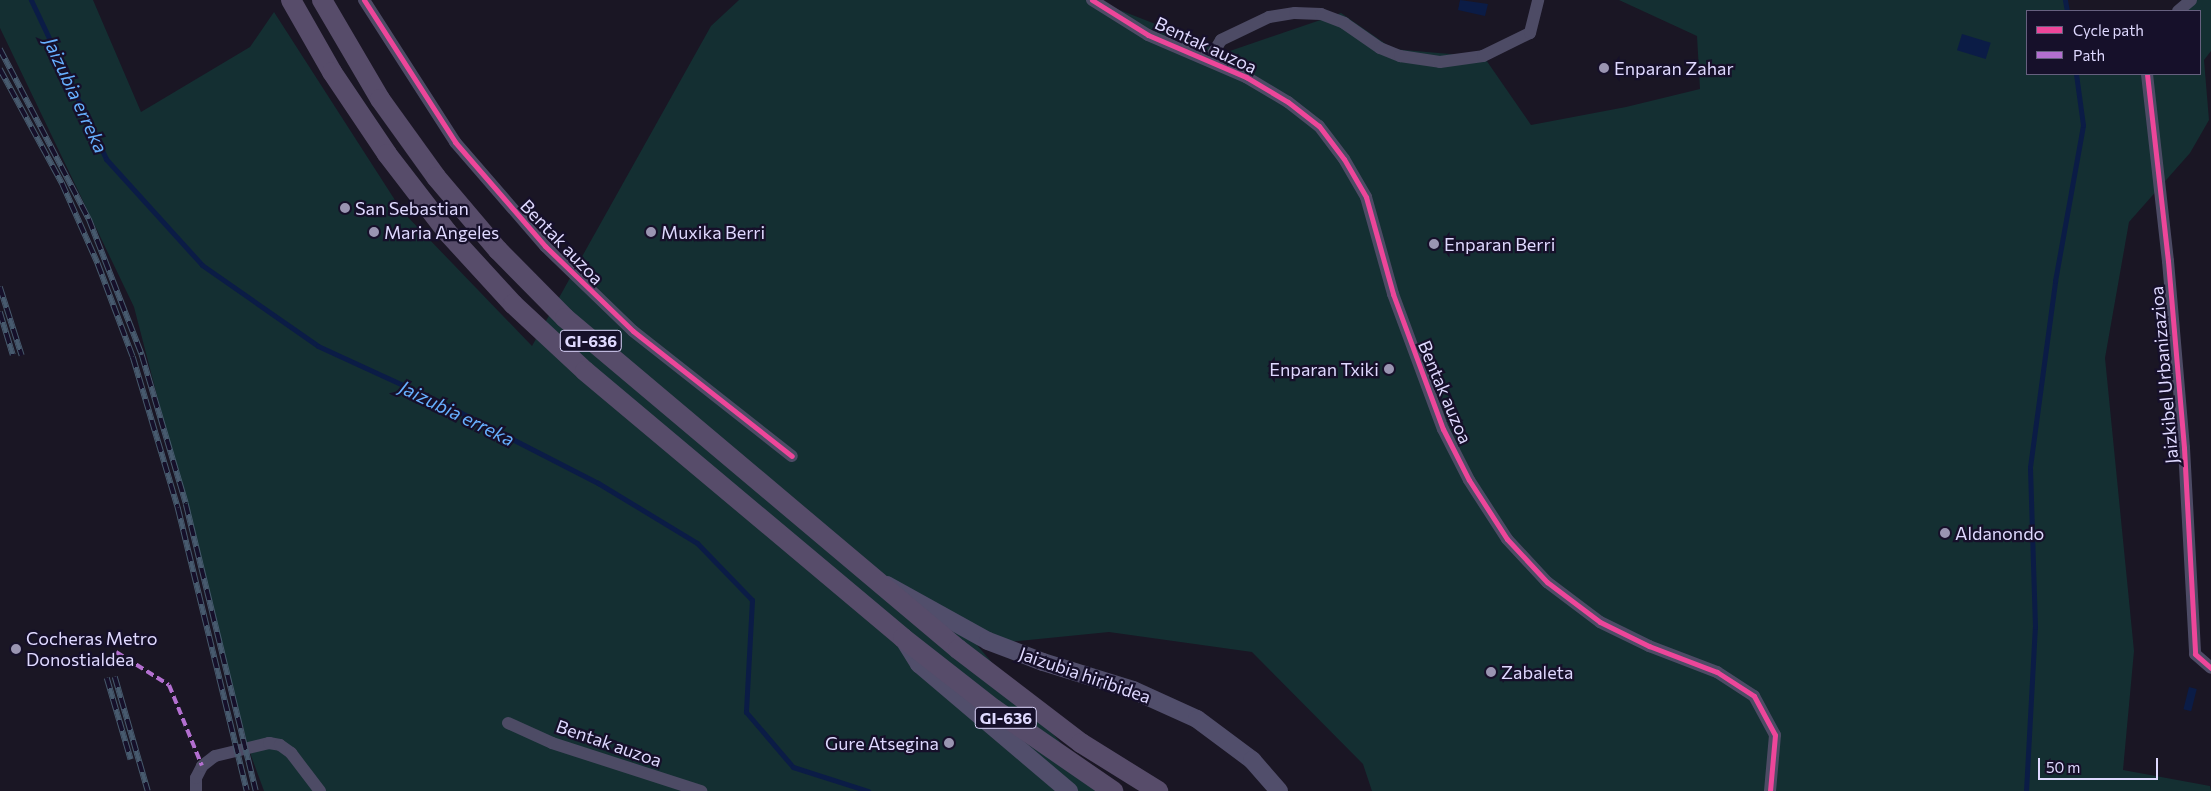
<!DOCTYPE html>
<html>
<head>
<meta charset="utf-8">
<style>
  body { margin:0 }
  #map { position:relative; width:2211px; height:791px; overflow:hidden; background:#1a1624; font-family:Commissioner,sans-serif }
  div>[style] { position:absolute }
  .green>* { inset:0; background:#142f32 }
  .water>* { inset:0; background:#0b1c46; transform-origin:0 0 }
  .stream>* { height:5px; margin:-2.5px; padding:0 2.5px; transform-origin:2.5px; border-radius:2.5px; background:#0b1c46 }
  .street>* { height:12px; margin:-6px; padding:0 6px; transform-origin:6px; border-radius:6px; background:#4d4b65 }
  .secondary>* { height:18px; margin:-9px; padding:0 9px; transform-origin:9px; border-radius:9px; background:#514e6b }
  .primary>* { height:20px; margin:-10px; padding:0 10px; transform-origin:10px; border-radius:10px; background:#574c6a }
  .rail>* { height:5.5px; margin-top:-2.75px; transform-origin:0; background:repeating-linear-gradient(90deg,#16102a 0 11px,#475a6e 0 22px); box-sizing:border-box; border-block:1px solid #475a6e }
  .quiet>* { height:4px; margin-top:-2px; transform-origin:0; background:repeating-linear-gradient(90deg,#b36fd0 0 8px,transparent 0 12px) }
  .cycleway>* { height:5px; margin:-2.5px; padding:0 2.5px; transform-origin:2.5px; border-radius:2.5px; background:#ed469a }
  .dots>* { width:14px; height:14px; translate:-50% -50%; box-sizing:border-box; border:2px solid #16102a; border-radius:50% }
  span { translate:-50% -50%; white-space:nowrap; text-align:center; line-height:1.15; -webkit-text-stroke:4.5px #16102a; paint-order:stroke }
  .shield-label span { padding:1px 4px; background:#16102a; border:1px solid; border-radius:4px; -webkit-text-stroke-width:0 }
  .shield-label { font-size:16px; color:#dfd9ff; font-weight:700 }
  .street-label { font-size:18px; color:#dfd9ff }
  .poi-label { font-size:18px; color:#dfd9ff }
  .left { translate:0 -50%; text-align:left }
  .right { translate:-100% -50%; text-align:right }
  .water-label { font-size:19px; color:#67b0ff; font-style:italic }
  .legend { position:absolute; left:2026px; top:10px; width:175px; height:65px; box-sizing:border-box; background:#16102a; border:1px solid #66607f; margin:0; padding:6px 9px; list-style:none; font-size:15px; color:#dfd9ff }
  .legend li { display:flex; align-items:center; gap:10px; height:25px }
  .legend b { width:25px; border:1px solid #66607f }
  .scale { position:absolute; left:2038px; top:758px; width:120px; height:22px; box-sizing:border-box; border:2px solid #dfd9ff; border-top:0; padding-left:6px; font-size:15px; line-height:18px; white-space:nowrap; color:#dfd9ff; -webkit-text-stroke:4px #16102a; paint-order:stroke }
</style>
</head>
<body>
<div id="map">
  <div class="green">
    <i style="clip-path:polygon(0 0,93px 0,141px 112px,250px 47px,274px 12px,402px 211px,532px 346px,711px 26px,739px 0,1094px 0,1227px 52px,1341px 13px,1393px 49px,1484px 57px,1531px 125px,1626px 107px,1700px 89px,1697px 36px,1619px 0,2066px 0,2066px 11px,2027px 11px,2027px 74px,2200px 74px,2200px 11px,2178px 11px,2191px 0,2211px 0,2211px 51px,2204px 60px,2209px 120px,2190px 153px,2129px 222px,2105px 358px,2134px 651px,2123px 770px,2210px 786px,2211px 791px,1372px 791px,1363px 764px,1252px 652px,1109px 632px,977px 645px,1102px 791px,264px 791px,249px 750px,134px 307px,0 28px)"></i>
  </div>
  <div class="water">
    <i style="clip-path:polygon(1460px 0,1488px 4px,1485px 16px,1458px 10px)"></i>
    <i style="left:1962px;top:34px;width:30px;height:17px;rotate:17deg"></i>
    <i style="left:2189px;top:687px;width:8px;height:23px;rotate:14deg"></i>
  </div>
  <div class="stream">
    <i style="left:31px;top:0;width:176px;rotate:64.7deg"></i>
    <i style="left:106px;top:159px;width:143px;rotate:47.8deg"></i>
    <i style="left:202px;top:265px;width:141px;rotate:34.9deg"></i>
    <i style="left:318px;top:346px;width:139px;rotate:24.7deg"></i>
    <i style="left:444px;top:404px;width:173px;rotate:27.2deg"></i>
    <i style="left:598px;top:483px;width:116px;rotate:31.2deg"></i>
    <i style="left:697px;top:543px;width:79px;rotate:46deg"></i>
    <i style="left:752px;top:600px;width:112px;rotate:93.1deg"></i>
    <i style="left:746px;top:712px;width:72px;rotate:49.5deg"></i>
    <i style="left:793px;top:767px;width:79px;rotate:17.7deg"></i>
    <i style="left:2065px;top:0;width:11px;rotate:80deg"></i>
    <i style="left:2026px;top:791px;width:164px;rotate:-86.9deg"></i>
    <i style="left:2035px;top:627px;width:160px;rotate:-91.8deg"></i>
    <i style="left:2030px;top:467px;width:188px;rotate:-82.3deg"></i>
    <i style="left:2055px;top:281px;width:158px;rotate:-79.8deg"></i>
    <i style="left:2083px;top:125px;width:51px;rotate:-97.8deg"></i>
  </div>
  <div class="street">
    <i style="left:364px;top:0;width:169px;rotate:57.3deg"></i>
    <i style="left:455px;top:142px;width:138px;rotate:49.1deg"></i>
    <i style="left:545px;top:246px;width:122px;rotate:44deg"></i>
    <i style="left:633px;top:331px;width:202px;rotate:38.2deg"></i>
    <i style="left:1092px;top:0;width:66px;rotate:32deg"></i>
    <i style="left:1148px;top:35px;width:107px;rotate:23.2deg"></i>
    <i style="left:1246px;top:77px;width:49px;rotate:30.8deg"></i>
    <i style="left:1288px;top:102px;width:39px;rotate:38deg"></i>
    <i style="left:1319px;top:126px;width:41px;rotate:52.9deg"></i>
    <i style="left:1344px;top:159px;width:44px;rotate:59.9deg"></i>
    <i style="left:1366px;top:197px;width:101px;rotate:74.4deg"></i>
    <i style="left:1393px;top:294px;width:144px;rotate:69.7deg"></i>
    <i style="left:1443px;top:429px;width:57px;rotate:63deg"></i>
    <i style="left:1469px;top:480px;width:70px;rotate:57.2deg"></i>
    <i style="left:1507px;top:539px;width:59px;rotate:47.1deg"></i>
    <i style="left:1547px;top:582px;width:66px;rotate:37deg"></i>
    <i style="left:1600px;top:622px;width:55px;rotate:26.1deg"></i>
    <i style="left:1649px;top:646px;width:73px;rotate:20.9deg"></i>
    <i style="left:1717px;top:672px;width:44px;rotate:33deg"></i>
    <i style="left:1754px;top:696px;width:44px;rotate:61.7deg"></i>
    <i style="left:1775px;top:735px;width:56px;rotate:95.1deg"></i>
    <i style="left:2178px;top:11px;width:17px;rotate:-40deg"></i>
    <i style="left:1209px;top:60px;width:23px;rotate:-59deg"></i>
    <i style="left:1221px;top:40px;width:53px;rotate:-25.6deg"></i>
    <i style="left:1269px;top:17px;width:26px;rotate:-9deg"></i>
    <i style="left:1295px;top:13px;width:26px;rotate:2deg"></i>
    <i style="left:1321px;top:14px;width:25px;rotate:21deg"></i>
    <i style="left:1344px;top:23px;width:44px;rotate:34.8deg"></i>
    <i style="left:1380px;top:48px;width:22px;rotate:22deg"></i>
    <i style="left:1400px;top:56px;width:40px;rotate:8.5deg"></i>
    <i style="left:1440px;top:62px;width:43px;rotate:-7.9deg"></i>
    <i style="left:1483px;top:56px;width:52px;rotate:-26.1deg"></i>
    <i style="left:1530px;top:33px;width:34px;rotate:-76deg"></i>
    <i style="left:2147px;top:74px;width:188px;rotate:83.6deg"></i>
    <i style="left:2168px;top:261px;width:188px;rotate:85.1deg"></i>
    <i style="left:2184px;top:448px;width:206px;rotate:86.9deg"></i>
    <i style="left:2195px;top:654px;width:21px;rotate:41deg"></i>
    <i style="left:508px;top:723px;width:48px;rotate:24.4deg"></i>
    <i style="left:552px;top:743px;width:157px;rotate:17.9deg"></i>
    <i style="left:196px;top:791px;width:13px;rotate:-90deg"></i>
    <i style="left:196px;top:778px;width:13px;rotate:-63deg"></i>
    <i style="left:202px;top:766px;width:16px;rotate:-38deg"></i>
    <i style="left:215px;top:756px;width:56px;rotate:-13.5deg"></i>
    <i style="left:269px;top:743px;width:11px;rotate:10deg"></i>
    <i style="left:280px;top:745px;width:14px;rotate:36deg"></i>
    <i style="left:291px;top:753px;width:48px;rotate:52.7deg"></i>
  </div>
  <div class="secondary">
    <i style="left:887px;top:585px;width:115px;rotate:29deg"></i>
    <i style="left:988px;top:641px;width:59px;rotate:20.9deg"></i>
    <i style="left:1043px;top:662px;width:94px;rotate:17.3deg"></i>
    <i style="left:1133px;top:690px;width:70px;rotate:24.4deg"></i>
    <i style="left:1197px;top:719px;width:69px;rotate:36.7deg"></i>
    <i style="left:1252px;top:760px;width:41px;rotate:48.9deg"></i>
    <i style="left:906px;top:643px;width:25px;rotate:58deg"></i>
    <i style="left:919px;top:664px;width:197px;rotate:40.3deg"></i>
  </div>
  <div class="primary">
    <i style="left:291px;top:0;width:83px;rotate:60.3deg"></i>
    <i style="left:332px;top:72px;width:99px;rotate:56.1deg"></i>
    <i style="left:387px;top:154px;width:98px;rotate:52.4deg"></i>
    <i style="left:447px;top:232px;width:98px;rotate:47.5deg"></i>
    <i style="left:513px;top:304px;width:98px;rotate:42.9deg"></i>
    <i style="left:585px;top:371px;width:415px;rotate:40deg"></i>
    <i style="left:903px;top:638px;width:115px;rotate:38deg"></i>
    <i style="left:994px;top:709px;width:145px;rotate:34.6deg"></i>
    <i style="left:322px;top:0;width:115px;rotate:59.6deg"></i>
    <i style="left:380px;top:99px;width:96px;rotate:54.3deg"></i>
    <i style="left:436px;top:177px;width:96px;rotate:49.7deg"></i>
    <i style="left:498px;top:250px;width:95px;rotate:45.4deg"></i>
    <i style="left:565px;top:318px;width:514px;rotate:40.11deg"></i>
    <i style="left:958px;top:649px;width:155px;rotate:37.4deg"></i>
    <i style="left:1081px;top:743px;width:91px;rotate:31.9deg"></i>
  </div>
  <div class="rail">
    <i style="left:0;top:49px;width:192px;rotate:62.4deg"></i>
    <i style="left:89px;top:219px;width:146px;rotate:68.7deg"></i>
    <i style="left:142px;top:355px;width:155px;rotate:73.5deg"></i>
    <i style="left:186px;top:504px;width:295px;rotate:76.3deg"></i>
    <i style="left:0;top:69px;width:130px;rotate:61.5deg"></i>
    <i style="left:62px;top:183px;width:89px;rotate:66deg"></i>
    <i style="left:98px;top:264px;width:99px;rotate:69.4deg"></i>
    <i style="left:133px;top:357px;width:158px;rotate:73.4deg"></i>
    <i style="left:178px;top:508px;width:291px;rotate:76.3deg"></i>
    <i style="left:0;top:287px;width:72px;rotate:72.3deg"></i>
    <i style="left:0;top:312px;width:45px;rotate:73.2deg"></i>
    <i style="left:115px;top:677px;width:119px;rotate:73.9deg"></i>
    <i style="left:107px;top:678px;width:85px;rotate:73.7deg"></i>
  </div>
  <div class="quiet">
    <i style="left:116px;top:652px;width:62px;rotate:31.9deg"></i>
    <i style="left:169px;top:685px;width:87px;rotate:67.8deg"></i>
  </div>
  <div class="cycleway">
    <i style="left:364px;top:0;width:169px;rotate:57.3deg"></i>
    <i style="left:455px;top:142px;width:138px;rotate:49.1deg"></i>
    <i style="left:545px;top:246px;width:122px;rotate:44deg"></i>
    <i style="left:633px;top:331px;width:202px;rotate:38.2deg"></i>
    <i style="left:1092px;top:0;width:66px;rotate:32deg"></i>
    <i style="left:1148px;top:35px;width:107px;rotate:23.2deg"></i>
    <i style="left:1246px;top:77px;width:49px;rotate:30.8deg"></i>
    <i style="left:1288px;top:102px;width:39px;rotate:38deg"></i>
    <i style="left:1319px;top:126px;width:41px;rotate:52.9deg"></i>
    <i style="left:1344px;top:159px;width:44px;rotate:59.9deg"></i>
    <i style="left:1366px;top:197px;width:101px;rotate:74.4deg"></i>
    <i style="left:1393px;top:294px;width:144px;rotate:69.7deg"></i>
    <i style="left:1443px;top:429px;width:57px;rotate:63deg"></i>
    <i style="left:1469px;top:480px;width:70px;rotate:57.2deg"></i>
    <i style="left:1507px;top:539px;width:59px;rotate:47.1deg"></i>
    <i style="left:1547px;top:582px;width:66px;rotate:37deg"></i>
    <i style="left:1600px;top:622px;width:55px;rotate:26.1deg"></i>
    <i style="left:1649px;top:646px;width:73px;rotate:20.9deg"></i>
    <i style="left:1717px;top:672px;width:44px;rotate:33deg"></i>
    <i style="left:1754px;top:696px;width:44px;rotate:61.7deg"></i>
    <i style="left:1775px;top:735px;width:56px;rotate:95.1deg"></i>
    <i style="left:2147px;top:74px;width:188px;rotate:83.6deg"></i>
    <i style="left:2168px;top:261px;width:188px;rotate:85.1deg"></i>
    <i style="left:2184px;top:448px;width:206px;rotate:86.9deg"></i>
    <i style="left:2195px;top:654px;width:21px;rotate:41deg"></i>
  </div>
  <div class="dots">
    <i style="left:1604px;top:68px;background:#9a95b2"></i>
    <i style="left:345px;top:208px;background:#9a95b2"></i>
    <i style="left:374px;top:232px;background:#9a95b2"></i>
    <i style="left:651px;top:232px;background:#9a95b2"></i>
    <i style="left:1434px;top:244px;background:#9a95b2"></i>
    <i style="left:1389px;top:369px;background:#9a95b2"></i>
    <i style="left:1945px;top:533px;background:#9a95b2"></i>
    <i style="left:16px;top:649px;background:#9a95b2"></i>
    <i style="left:1491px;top:672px;background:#9a95b2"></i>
    <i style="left:949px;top:743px;background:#9a95b2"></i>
  </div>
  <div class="shield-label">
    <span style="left:591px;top:341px">GI-636</span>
    <span style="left:1006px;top:718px">GI-636</span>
  </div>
  <div class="street-label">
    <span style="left:1206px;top:45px;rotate:25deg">Bentak auzoa</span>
    <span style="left:562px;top:242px;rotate:46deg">Bentak auzoa</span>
    <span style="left:2164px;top:375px;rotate:-95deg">Jaizkibel Urbanizazioa</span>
    <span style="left:1445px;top:392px;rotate:67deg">Bentak auzoa</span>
    <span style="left:1085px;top:675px;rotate:19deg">Jaizubia hiribidea</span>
    <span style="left:609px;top:743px;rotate:19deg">Bentak auzoa</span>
  </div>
  <div class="poi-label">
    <span class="left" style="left:1614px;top:68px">Enparan Zahar</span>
    <span class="left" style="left:355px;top:208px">San Sebastian</span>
    <span class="left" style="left:384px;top:232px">Maria Angeles</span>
    <span class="left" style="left:661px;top:232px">Muxika Berri</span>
    <span class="left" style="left:1444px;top:244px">Enparan Berri</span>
    <span class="right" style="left:1379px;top:369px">Enparan Txiki</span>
    <span class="left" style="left:1955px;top:533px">Aldanondo</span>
    <span class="left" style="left:26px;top:649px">Cocheras Metro<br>Donostialdea</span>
    <span class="left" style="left:1501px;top:672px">Zabaleta</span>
    <span class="right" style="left:939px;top:743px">Gure Atsegina</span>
  </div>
  <div class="water-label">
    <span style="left:76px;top:95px;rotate:65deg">Jaizubia erreka</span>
    <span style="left:457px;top:413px;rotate:26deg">Jaizubia erreka</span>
  </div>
  <ul class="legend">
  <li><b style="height:6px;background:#ed469a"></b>Cycle path</li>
  <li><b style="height:6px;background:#b36fd0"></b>Path</li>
  </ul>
  <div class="scale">50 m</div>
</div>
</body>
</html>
